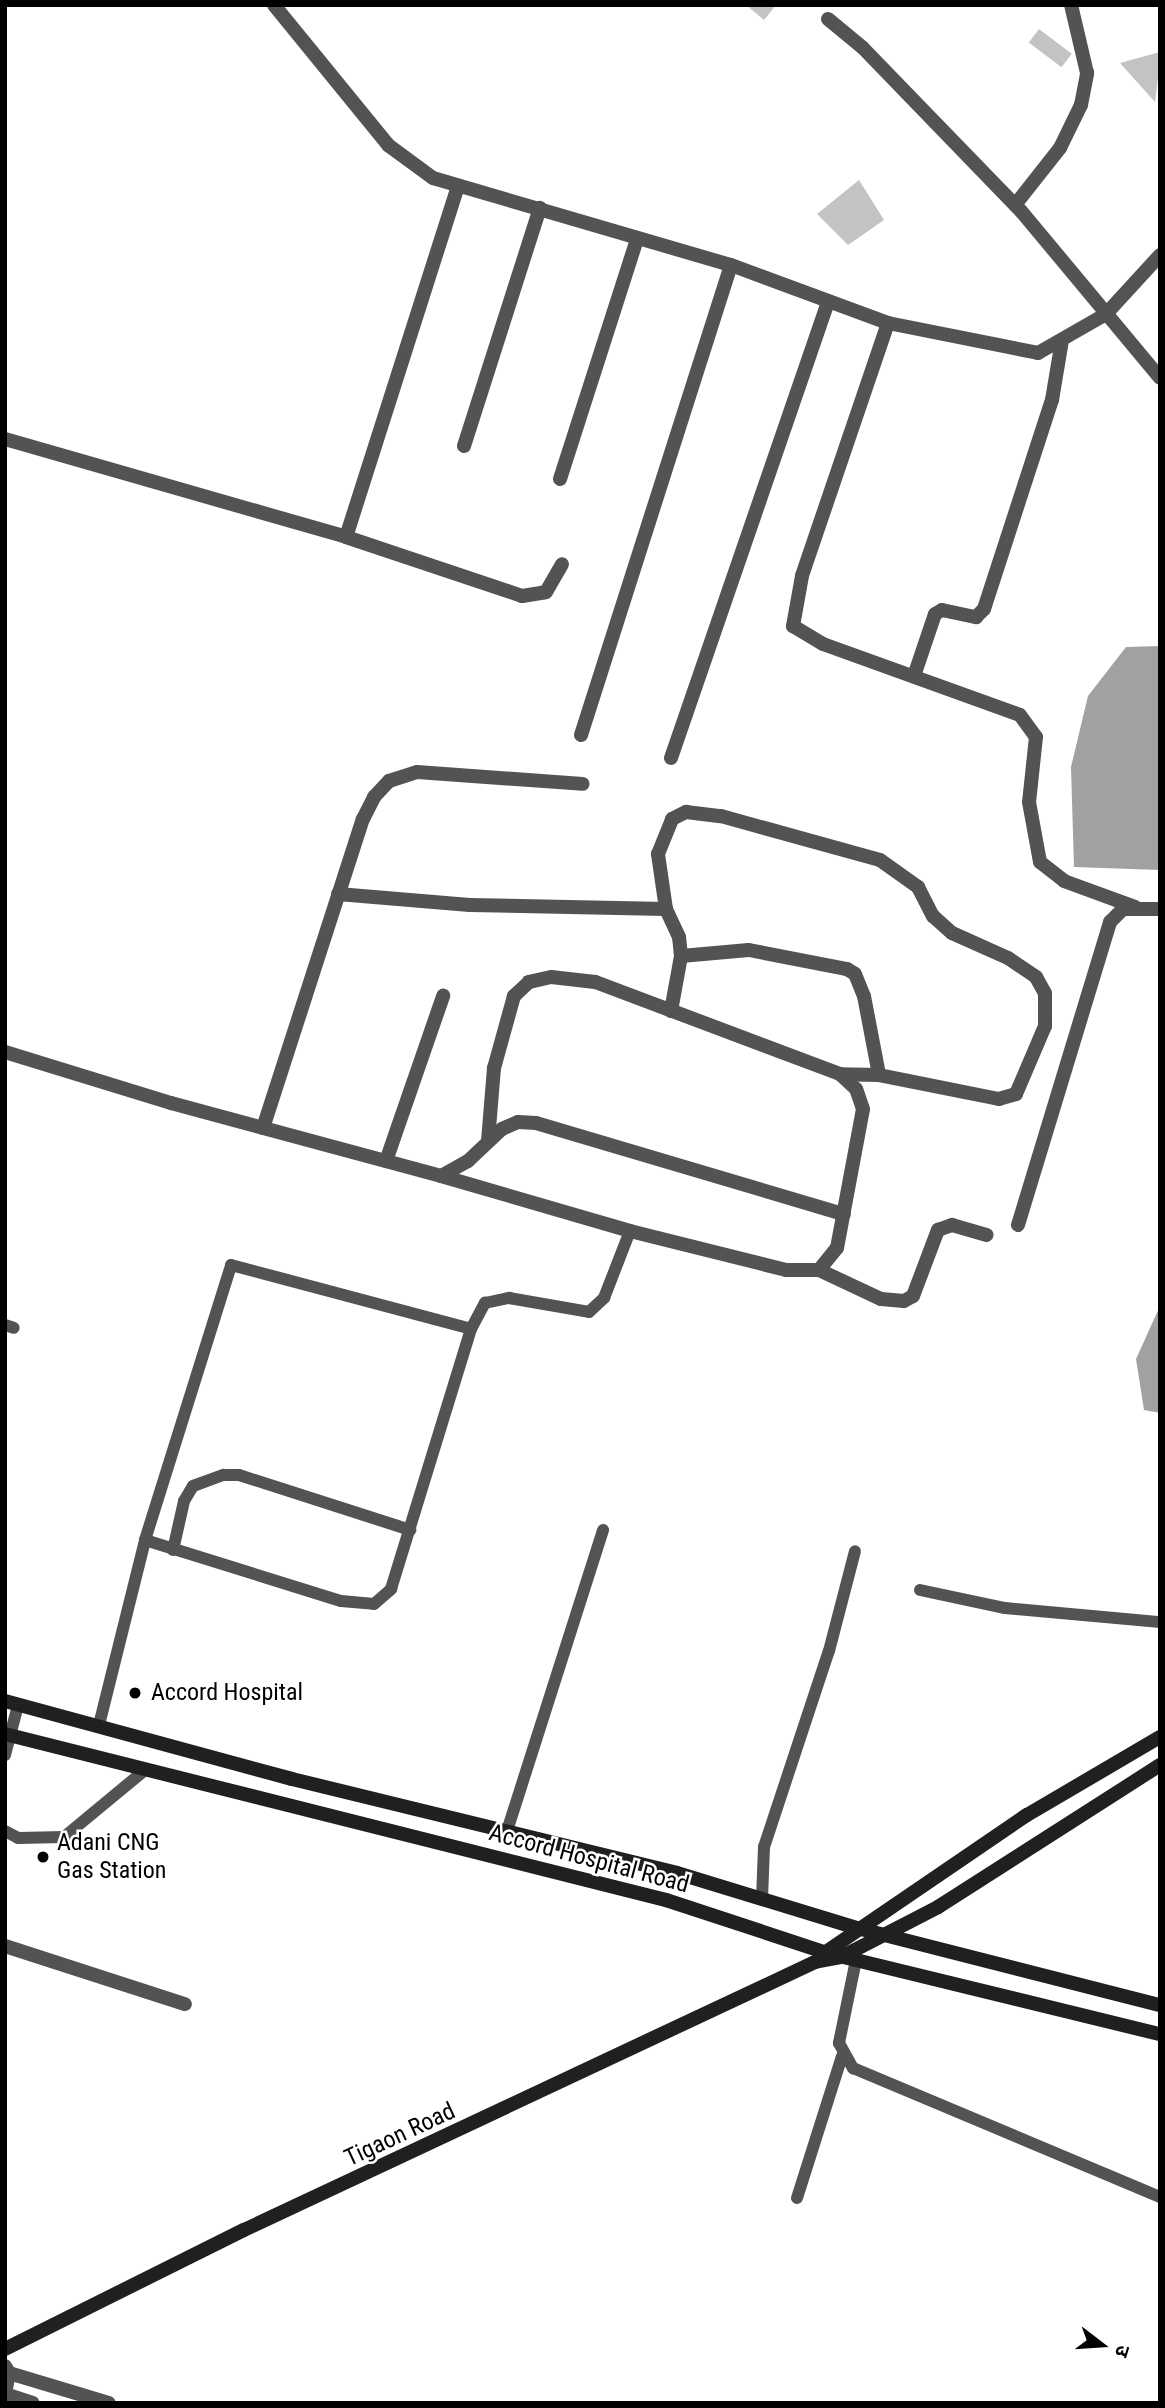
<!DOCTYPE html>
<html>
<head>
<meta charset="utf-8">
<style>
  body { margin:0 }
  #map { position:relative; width:1165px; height:2408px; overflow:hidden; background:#fff; font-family:"Roboto Condensed","Noto Sans Devanagari",sans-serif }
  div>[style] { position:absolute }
  .water>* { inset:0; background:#a1a1a1 }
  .building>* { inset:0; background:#c3c3c3; transform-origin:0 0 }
  .lane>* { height:12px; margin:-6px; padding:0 6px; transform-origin:6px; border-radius:6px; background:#535353 }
  .street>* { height:14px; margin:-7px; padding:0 7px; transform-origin:7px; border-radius:7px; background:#535353 }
  .secondary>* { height:14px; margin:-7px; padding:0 7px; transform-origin:7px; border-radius:7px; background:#202020 }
  .dots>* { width:19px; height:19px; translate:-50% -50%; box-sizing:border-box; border:4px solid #fff; border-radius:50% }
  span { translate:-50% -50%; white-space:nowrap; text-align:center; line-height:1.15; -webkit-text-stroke:5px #fff; paint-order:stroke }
  .poi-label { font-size:24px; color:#000 }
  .left { translate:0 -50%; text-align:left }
  .street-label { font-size:24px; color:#000 }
  .frame { position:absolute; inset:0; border:7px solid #000; pointer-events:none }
  .north { position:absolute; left:1067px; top:2310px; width:70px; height:70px; -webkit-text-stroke:5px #fff; paint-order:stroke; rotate:107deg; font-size:19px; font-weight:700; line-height:28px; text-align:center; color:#000 }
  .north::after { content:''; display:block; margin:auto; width:24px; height:32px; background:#000; clip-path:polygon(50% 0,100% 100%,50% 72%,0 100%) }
</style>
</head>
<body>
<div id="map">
  <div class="water">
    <i style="clip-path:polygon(1160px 646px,1160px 870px,1074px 867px,1071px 767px,1088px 696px,1126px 647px)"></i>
    <i style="clip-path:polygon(1160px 1306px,1160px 1413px,1144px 1410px,1136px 1359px)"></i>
  </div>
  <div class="building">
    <i style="clip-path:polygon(746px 5px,776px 5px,764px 20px)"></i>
    <i style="left:1039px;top:29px;width:41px;height:17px;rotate:37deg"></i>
    <i style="clip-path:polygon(1160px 52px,1160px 62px,1155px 102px,1120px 63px)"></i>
    <i style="clip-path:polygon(859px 180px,884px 220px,848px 245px,817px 214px)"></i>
  </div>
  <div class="lane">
    <i style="left:5px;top:1325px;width:9px;rotate:18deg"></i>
    <i style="left:145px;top:1540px;width:205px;rotate:17.3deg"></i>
    <i style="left:341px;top:1601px;width:33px;rotate:5deg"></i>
    <i style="left:374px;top:1604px;width:23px;rotate:-41deg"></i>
    <i style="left:391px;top:1589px;width:272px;rotate:-72.9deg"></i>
    <i style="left:471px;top:1329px;width:30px;rotate:-62deg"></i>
    <i style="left:485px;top:1303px;width:25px;rotate:-12deg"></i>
    <i style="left:509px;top:1298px;width:81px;rotate:9.9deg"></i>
    <i style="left:589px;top:1312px;width:21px;rotate:-43deg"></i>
    <i style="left:604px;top:1298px;width:72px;rotate:-68.8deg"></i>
    <i style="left:173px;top:1550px;width:50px;rotate:-77.3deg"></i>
    <i style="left:184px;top:1501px;width:17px;rotate:-59deg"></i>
    <i style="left:193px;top:1486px;width:33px;rotate:-20deg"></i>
    <i style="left:224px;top:1475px;width:15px"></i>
    <i style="left:239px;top:1475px;width:180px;rotate:17.8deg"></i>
    <i style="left:920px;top:1590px;width:87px;rotate:12deg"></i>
    <i style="left:1005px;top:1608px;width:156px;rotate:5.2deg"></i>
    <i style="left:99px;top:1725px;width:191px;rotate:-76deg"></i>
    <i style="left:145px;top:1540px;width:288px;rotate:-72.6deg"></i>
    <i style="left:231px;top:1265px;width:248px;rotate:14.9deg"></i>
    <i style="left:5px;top:1755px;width:52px;rotate:-75.4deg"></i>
    <i style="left:5px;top:1831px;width:15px;rotate:28deg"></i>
    <i style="left:18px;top:1838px;width:46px;rotate:-1.2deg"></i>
    <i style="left:64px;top:1837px;width:105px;rotate:-39.6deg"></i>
    <i style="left:507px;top:1831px;width:316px;rotate:-72.3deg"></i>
    <i style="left:762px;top:1899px;width:52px;rotate:-87.8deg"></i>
    <i style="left:764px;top:1847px;width:206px;rotate:-71.7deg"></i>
    <i style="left:829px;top:1651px;width:103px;rotate:-75.4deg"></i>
    <i style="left:856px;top:1960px;width:85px;rotate:101.6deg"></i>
    <i style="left:839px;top:2043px;width:29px;rotate:61deg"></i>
    <i style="left:853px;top:2068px;width:333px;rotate:22.8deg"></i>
    <i style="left:797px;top:2198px;width:149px;rotate:-72.4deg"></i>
  </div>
  <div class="street">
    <i style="left:274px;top:5px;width:181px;rotate:50.8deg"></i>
    <i style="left:388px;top:145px;width:56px;rotate:36.3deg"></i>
    <i style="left:433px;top:178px;width:310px;rotate:16.3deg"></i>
    <i style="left:731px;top:265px;width:167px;rotate:20.3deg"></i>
    <i style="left:888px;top:323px;width:153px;rotate:11.3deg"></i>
    <i style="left:1038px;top:353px;width:78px;rotate:-29.8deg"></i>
    <i style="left:1106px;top:314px;width:80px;rotate:-47.5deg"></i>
    <i style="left:828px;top:19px;width:45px;rotate:39.6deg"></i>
    <i style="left:863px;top:48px;width:227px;rotate:45.9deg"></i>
    <i style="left:1021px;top:211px;width:217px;rotate:50.2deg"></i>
    <i style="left:1015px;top:205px;width:73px;rotate:-51.7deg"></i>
    <i style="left:1060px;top:148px;width:48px;rotate:-64deg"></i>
    <i style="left:1081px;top:105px;width:33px;rotate:-79deg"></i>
    <i style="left:1087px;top:73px;width:70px;rotate:-103.2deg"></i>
    <i style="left:888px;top:323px;width:267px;rotate:108.8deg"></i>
    <i style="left:802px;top:576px;width:51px;rotate:100.2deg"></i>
    <i style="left:793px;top:626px;width:35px;rotate:31deg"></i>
    <i style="left:823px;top:644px;width:209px;rotate:19.8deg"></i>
    <i style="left:1020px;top:715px;width:27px;rotate:54deg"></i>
    <i style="left:1036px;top:737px;width:65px;rotate:96.1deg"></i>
    <i style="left:1029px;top:802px;width:61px;rotate:79.6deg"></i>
    <i style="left:1040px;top:862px;width:31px;rotate:38deg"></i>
    <i style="left:1064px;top:881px;width:76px;rotate:20.1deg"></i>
    <i style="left:5px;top:439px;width:355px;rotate:16deg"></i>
    <i style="left:346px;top:537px;width:186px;rotate:18.5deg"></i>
    <i style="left:522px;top:596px;width:24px;rotate:-9deg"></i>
    <i style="left:546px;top:592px;width:32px;rotate:-60deg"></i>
    <i style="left:464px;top:446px;width:250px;rotate:-72.3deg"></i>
    <i style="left:560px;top:479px;width:252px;rotate:-72.2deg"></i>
    <i style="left:346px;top:537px;width:368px;rotate:-72.3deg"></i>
    <i style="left:914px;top:676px;width:65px;rotate:-71.3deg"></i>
    <i style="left:935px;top:614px;width:8px;rotate:-30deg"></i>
    <i style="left:942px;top:610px;width:35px;rotate:12deg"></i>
    <i style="left:976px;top:617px;width:11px;rotate:-45deg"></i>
    <i style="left:984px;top:609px;width:220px;rotate:-72deg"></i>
    <i style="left:1052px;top:400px;width:61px;rotate:-80.5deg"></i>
    <i style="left:581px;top:735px;width:493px;rotate:-72.3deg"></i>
    <i style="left:671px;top:758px;width:483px;rotate:-71deg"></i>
    <i style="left:338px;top:894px;width:132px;rotate:4.8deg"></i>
    <i style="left:470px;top:905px;width:196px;rotate:1.2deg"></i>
    <i style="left:681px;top:956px;width:68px;rotate:-5deg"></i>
    <i style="left:749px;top:950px;width:100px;rotate:11deg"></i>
    <i style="left:847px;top:969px;width:9px;rotate:32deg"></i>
    <i style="left:855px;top:974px;width:24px;rotate:68deg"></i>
    <i style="left:864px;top:996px;width:80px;rotate:79.2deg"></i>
    <i style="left:671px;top:1011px;width:56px;rotate:-79.7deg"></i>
    <i style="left:681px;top:956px;width:19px;rotate:-96deg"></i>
    <i style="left:679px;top:937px;width:31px;rotate:-115deg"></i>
    <i style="left:666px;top:909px;width:56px;rotate:-98.3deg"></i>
    <i style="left:658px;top:854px;width:38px;rotate:-68deg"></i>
    <i style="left:672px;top:819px;width:16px;rotate:-27deg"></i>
    <i style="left:686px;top:812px;width:35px;rotate:7deg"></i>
    <i style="left:721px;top:816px;width:165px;rotate:15.5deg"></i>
    <i style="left:880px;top:860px;width:47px;rotate:35.4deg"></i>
    <i style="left:918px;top:887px;width:33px;rotate:63deg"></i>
    <i style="left:933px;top:916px;width:25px;rotate:42deg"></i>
    <i style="left:952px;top:933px;width:61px;rotate:24.1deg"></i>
    <i style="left:1008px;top:958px;width:34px;rotate:34deg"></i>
    <i style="left:1036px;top:977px;width:18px;rotate:61deg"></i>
    <i style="left:1045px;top:993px;width:33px;rotate:90deg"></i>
    <i style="left:1045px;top:1026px;width:74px;rotate:113.1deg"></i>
    <i style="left:1016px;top:1094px;width:18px;rotate:164deg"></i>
    <i style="left:999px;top:1099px;width:122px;rotate:-168.7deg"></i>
    <i style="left:879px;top:1075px;width:39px;rotate:-179deg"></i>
    <i style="left:5px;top:1052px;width:174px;rotate:17.1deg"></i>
    <i style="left:171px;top:1103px;width:280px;rotate:15.1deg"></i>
    <i style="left:441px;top:1176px;width:31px;rotate:-29deg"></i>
    <i style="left:468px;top:1161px;width:47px;rotate:-43.3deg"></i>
    <i style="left:502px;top:1129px;width:17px;rotate:-24deg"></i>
    <i style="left:518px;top:1122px;width:18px;rotate:3deg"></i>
    <i style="left:536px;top:1123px;width:321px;rotate:16.5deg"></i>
    <i style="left:263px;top:1128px;width:325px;rotate:-72.1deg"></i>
    <i style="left:363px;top:819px;width:25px;rotate:-63deg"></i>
    <i style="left:374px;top:797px;width:22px;rotate:-47deg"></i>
    <i style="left:389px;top:781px;width:29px;rotate:-18deg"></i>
    <i style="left:417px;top:772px;width:166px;rotate:4.1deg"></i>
    <i style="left:386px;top:1161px;width:175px;rotate:-70.9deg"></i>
    <i style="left:441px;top:1176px;width:197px;rotate:16.2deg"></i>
    <i style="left:630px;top:1231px;width:161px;rotate:14deg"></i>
    <i style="left:786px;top:1270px;width:33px"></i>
    <i style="left:819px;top:1270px;width:28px;rotate:-51deg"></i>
    <i style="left:837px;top:1248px;width:141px;rotate:-79.4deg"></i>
    <i style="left:863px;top:1109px;width:21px;rotate:-109deg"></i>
    <i style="left:856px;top:1089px;width:22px;rotate:-137deg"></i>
    <i style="left:840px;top:1074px;width:262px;rotate:-159.4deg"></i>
    <i style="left:595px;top:982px;width:44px;rotate:-173.5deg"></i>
    <i style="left:551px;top:977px;width:23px;rotate:167deg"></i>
    <i style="left:529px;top:982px;width:21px;rotate:137deg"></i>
    <i style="left:514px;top:996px;width:75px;rotate:105.5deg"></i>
    <i style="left:494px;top:1068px;width:73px;rotate:94.7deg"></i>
    <i style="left:1018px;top:1225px;width:317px;rotate:-73.1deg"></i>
    <i style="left:1110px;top:922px;width:18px;rotate:-45deg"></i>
    <i style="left:1123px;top:909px;width:37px"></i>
    <i style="left:819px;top:1270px;width:68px;rotate:25.1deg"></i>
    <i style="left:881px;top:1299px;width:23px;rotate:5deg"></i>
    <i style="left:904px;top:1301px;width:10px;rotate:-29deg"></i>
    <i style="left:913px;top:1296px;width:71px;rotate:-69.3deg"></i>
    <i style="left:938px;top:1230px;width:15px;rotate:-20deg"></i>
    <i style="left:952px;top:1225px;width:36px;rotate:16deg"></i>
    <i style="left:5px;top:1946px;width:189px;rotate:17.9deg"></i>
    <i style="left:5px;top:2366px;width:8px;rotate:60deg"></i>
    <i style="left:9px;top:2373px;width:21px;rotate:101deg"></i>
    <i style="left:9px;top:2373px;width:104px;rotate:16.7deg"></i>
    <i style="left:5px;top:2394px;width:29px;rotate:18deg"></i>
  </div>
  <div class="secondary">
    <i style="left:5px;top:1701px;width:297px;rotate:15.2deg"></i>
    <i style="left:292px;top:1779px;width:396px;rotate:13.7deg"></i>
    <i style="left:677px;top:1873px;width:188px;rotate:17deg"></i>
    <i style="left:857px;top:1928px;width:313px;rotate:14.3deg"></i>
    <i style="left:5px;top:1734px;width:682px;rotate:14.1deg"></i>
    <i style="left:666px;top:1900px;width:169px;rotate:18.2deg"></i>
    <i style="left:827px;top:1953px;width:343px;rotate:13.7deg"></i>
    <i style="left:820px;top:1956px;width:250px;rotate:-34.3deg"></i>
    <i style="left:1027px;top:1815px;width:154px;rotate:-30.4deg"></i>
    <i style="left:5px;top:2349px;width:267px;rotate:-26.5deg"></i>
    <i style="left:244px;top:2230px;width:631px;rotate:-25.14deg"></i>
    <i style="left:815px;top:1962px;width:26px;rotate:-11deg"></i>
    <i style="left:841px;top:1957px;width:48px;rotate:-27.1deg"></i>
    <i style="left:884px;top:1935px;width:61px;rotate:-27.4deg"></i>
    <i style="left:938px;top:1907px;width:264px;rotate:-32.6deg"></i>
  </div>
  <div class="dots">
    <i style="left:135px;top:1693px;background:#000"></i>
    <i style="left:43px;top:1857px;background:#000"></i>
  </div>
  <div class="poi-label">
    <span class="left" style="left:151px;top:1693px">Accord Hospital</span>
    <span class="left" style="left:57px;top:1857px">Adani CNG<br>Gas Station</span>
  </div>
  <div class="street-label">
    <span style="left:589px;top:1859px;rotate:15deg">Accord Hospital Road</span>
    <span style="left:400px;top:2135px;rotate:-25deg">Tigaon Road</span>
  </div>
  <div class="frame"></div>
  <div class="north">उ</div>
</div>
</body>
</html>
